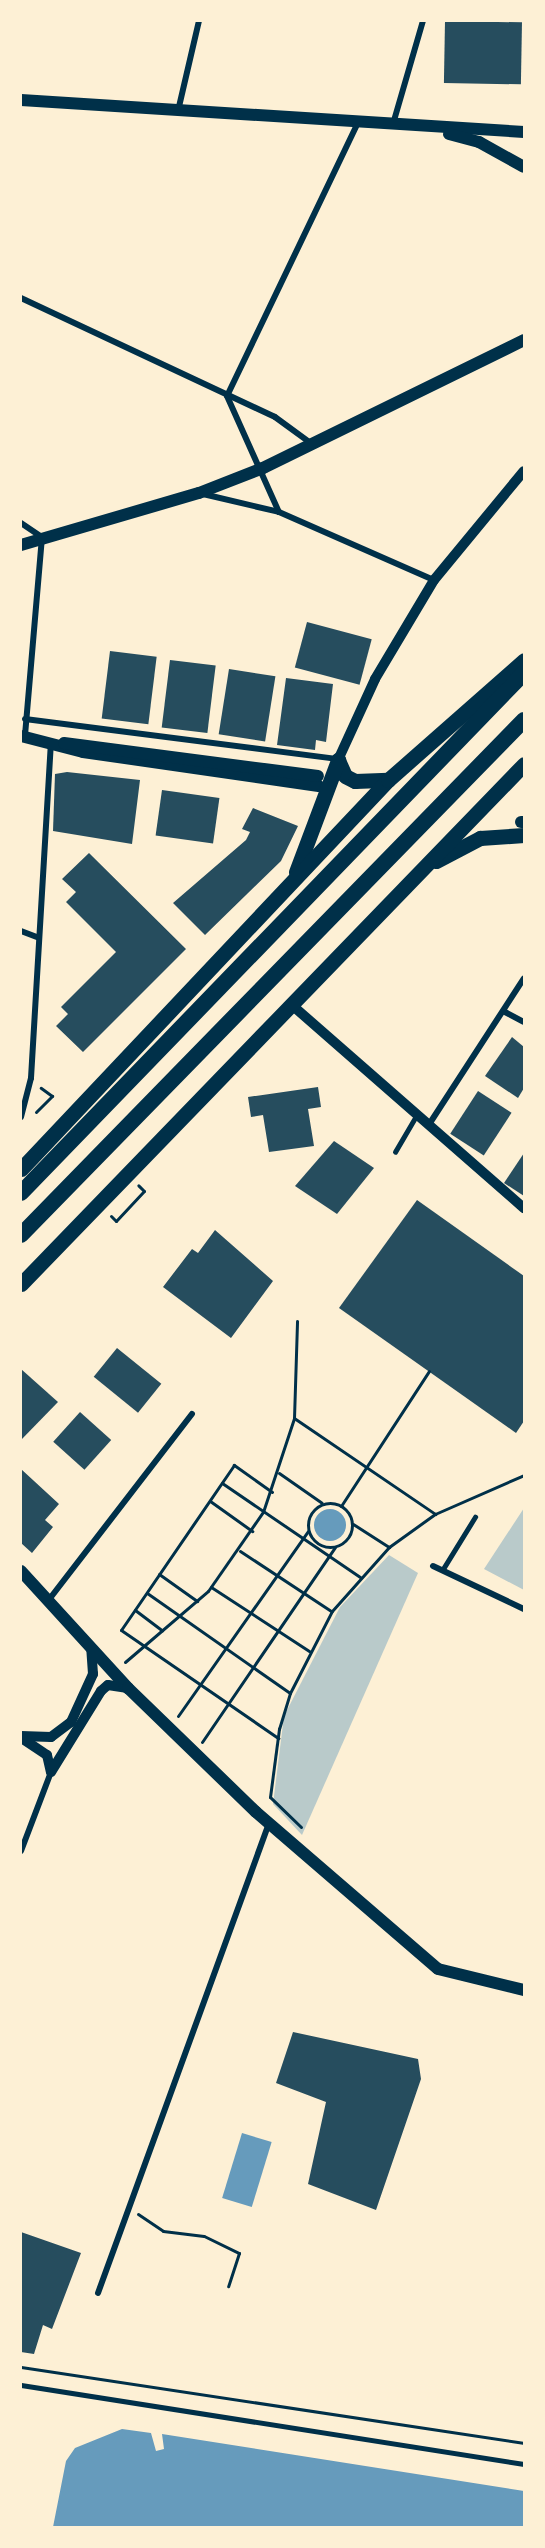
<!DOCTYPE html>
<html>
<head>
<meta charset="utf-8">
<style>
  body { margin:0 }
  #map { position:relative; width:545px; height:2548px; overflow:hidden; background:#fdf0d5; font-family:"Fira Sans",sans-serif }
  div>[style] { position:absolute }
  .green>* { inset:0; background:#b9caca }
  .water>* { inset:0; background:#669bbc; transform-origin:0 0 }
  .round { border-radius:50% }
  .building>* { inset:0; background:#264d5e; transform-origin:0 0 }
  .path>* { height:3px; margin:-1.5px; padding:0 1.5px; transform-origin:1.5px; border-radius:1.5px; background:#003049 }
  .path>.ring { margin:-1.5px; padding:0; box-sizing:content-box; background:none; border:3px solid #003049; border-radius:50% }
  .service>* { height:4.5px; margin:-2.25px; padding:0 2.25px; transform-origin:2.25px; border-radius:2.25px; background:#003049 }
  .pedestrian>* { height:5px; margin:-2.5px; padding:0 2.5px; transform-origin:2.5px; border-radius:2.5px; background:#003049 }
  .minor>* { height:6px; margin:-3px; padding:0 3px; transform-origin:3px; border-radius:3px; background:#003049 }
  .tertiary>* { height:10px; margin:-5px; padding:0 5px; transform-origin:5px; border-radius:5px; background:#003049 }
  .secondary>* { height:12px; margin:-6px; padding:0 6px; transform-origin:6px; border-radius:6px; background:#003049 }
  .primary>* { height:15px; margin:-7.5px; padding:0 7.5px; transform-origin:7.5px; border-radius:7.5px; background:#003049 }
  .trunk>* { height:16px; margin:-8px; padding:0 8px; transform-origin:8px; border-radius:8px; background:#003049 }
  span { translate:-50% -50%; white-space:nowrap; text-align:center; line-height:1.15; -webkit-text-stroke:6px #fdf0d5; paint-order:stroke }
  .frame { position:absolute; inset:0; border:22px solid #fdf0d5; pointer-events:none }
</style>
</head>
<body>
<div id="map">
  <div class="green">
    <i style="clip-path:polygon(524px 1508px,524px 1590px,484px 1569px)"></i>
    <i style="clip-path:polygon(389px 1555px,418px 1573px,302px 1835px,273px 1804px,284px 1716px,340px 1607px)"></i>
  </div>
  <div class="water">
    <i class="round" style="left:314px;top:1509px;width:32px;height:32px"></i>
    <i style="left:242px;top:2133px;width:31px;height:68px;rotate:17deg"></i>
    <i style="clip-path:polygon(122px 2429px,151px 2433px,156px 2451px,164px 2449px,162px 2434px,524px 2491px,524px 2527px,53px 2527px,66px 2461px,75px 2448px)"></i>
  </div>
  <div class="building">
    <i style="left:445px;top:21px;width:77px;height:62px;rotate:1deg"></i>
    <i style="left:307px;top:622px;width:67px;height:47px;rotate:15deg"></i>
    <i style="left:110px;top:651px;width:47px;height:68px;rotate:7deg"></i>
    <i style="left:170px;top:660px;width:46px;height:68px;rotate:7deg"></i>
    <i style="left:229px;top:669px;width:47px;height:66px;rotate:9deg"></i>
    <i style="clip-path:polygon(286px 678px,333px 684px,326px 742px,316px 740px,315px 750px,277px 745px)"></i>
    <i style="clip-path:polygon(67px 772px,140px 780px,132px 844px,53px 831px,55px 774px)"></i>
    <i style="left:162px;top:790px;width:58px;height:46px;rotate:8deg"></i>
    <i style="clip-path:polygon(253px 808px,298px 826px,281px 861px,205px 935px,173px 903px,246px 840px,250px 832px,242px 829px)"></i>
    <i style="clip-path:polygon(89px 853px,186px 949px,83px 1052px,56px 1026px,68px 1014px,61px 1007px,116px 952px,66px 902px,76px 892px,62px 879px)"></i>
    <i style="clip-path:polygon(512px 1037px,524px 1047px,524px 1088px,518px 1098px,485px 1076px)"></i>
    <i style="clip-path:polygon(318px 1087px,321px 1107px,308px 1109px,314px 1146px,269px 1152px,263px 1115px,251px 1117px,248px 1097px)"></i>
    <i style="left:478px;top:1091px;width:40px;height:51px;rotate:33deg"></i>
    <i style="clip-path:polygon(334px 1141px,374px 1168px,337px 1214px,295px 1186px)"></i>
    <i style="clip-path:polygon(524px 1153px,524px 1196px,504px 1183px)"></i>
    <i style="clip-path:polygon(417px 1200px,524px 1276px,524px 1421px,516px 1433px,339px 1308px)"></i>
    <i style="clip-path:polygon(215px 1230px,273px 1281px,231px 1338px,163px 1287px,192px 1249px,198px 1253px)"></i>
    <i style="left:117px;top:1348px;width:57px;height:37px;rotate:39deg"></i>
    <i style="clip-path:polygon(21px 1369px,58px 1402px,21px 1440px)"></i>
    <i style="left:80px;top:1412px;width:42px;height:40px;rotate:42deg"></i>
    <i style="clip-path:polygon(21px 1469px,59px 1504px,45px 1520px,53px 1527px,32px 1553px,21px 1543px)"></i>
    <i style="clip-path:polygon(293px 2032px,418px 2059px,421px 2079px,376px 2210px,308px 2184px,326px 2102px,276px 2083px)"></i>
    <i style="clip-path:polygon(21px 2232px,81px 2253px,52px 2329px,43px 2325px,34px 2354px,21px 2352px)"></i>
  </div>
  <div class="path">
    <i style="left:36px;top:1112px;width:23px;rotate:-45deg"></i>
    <i style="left:52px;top:1096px;width:14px;rotate:-144deg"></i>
    <i style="left:111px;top:1216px;width:7px;rotate:45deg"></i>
    <i style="left:116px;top:1221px;width:41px;rotate:-47deg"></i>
    <i style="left:144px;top:1191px;width:8px;rotate:-135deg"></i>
    <i style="left:294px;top:1418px;width:171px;rotate:34.2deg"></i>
    <i style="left:279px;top:1473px;width:52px;rotate:34.9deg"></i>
    <i style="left:222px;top:1483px;width:167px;rotate:34.3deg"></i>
    <i style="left:272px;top:1492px;width:47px;rotate:-144.6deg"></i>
    <i style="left:234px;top:1465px;width:200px;rotate:124.4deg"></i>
    <i style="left:121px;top:1630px;width:191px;rotate:34.5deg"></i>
    <i style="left:210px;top:1501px;width:52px;rotate:35.5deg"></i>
    <i class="ring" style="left:308px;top:1503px;width:41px;height:41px"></i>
    <i style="left:341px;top:1506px;width:161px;rotate:-56.9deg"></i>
    <i style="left:353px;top:1524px;width:43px;rotate:32.6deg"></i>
    <i style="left:240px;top:1551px;width:109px;rotate:33.4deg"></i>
    <i style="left:159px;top:1574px;width:47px;rotate:35.4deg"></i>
    <i style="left:211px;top:1587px;width:117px;rotate:33.1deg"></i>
    <i style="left:147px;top:1593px;width:174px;rotate:35deg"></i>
    <i style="left:135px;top:1610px;width:34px;rotate:37deg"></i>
    <i style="left:125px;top:1662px;width:109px;rotate:-40.5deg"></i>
    <i style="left:208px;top:1591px;width:96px;rotate:-55.2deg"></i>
    <i style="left:263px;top:1512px;width:99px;rotate:-71.7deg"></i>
    <i style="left:294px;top:1418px;width:97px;rotate:-88.2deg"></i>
    <i style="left:178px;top:1716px;width:226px;rotate:-54.9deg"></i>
    <i style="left:202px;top:1742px;width:236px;rotate:-55.7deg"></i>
    <i style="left:301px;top:1827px;width:43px;rotate:-135.9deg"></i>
    <i style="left:270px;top:1797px;width:69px;rotate:-82.5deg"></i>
    <i style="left:279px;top:1729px;width:38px;rotate:-73deg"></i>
    <i style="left:290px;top:1693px;width:92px;rotate:-62.9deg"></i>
    <i style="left:332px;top:1611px;width:86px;rotate:-48.3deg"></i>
    <i style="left:389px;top:1547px;width:57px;rotate:-35.7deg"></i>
    <i style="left:435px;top:1514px;width:97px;rotate:-23.7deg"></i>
    <i style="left:138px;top:2214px;width:30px;rotate:34deg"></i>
    <i style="left:163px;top:2231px;width:41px;rotate:7deg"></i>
    <i style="left:204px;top:2236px;width:39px;rotate:26deg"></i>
    <i style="left:239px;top:2253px;width:35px;rotate:108deg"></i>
    <i style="left:21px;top:2367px;width:509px;rotate:8.59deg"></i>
  </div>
  <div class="service">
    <i style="left:395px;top:1152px;width:42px;rotate:-59.7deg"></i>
    <i style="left:443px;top:1569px;width:61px;rotate:-58.4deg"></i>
  </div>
  <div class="pedestrian">
    <i style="left:21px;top:2385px;width:509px;rotate:8.93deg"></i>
  </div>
  <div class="minor">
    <i style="left:178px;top:111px;width:92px;rotate:-76.9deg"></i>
    <i style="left:393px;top:124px;width:107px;rotate:-73.8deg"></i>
    <i style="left:21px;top:298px;width:280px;rotate:25.1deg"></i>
    <i style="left:275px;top:417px;width:46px;rotate:36.1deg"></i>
    <i style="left:227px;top:396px;width:301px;rotate:-64.4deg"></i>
    <i style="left:227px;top:396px;width:127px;rotate:65.9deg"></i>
    <i style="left:203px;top:494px;width:78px;rotate:13.3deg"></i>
    <i style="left:279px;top:512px;width:169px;rotate:23.7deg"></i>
    <i style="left:21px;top:523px;width:25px;rotate:34deg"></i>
    <i style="left:42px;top:537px;width:201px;rotate:94.9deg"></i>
    <i style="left:25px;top:719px;width:314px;rotate:7.3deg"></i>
    <i style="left:21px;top:931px;width:19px;rotate:21deg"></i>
    <i style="left:505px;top:1012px;width:21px;rotate:28deg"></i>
    <i style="left:21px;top:1117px;width:40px;rotate:-75.6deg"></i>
    <i style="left:31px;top:1078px;width:336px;rotate:-86.6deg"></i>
    <i style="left:428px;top:1126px;width:176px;rotate:-57deg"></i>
    <i style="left:433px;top:1566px;width:101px;rotate:25.3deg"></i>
    <i style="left:51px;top:1597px;width:231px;rotate:-52.4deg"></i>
    <i style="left:21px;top:1851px;width:85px;rotate:-69.2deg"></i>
    <i style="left:98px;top:2293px;width:499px;rotate:-70deg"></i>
  </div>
  <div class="tertiary">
    <i style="left:338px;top:760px;width:89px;rotate:-65.4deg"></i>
    <i style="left:375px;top:679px;width:115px;rotate:-59.2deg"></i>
    <i style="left:434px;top:580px;width:141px;rotate:-50.5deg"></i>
    <i style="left:293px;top:1006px;width:307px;rotate:41.2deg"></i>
    <i style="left:21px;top:1736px;width:30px;rotate:2deg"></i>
    <i style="left:51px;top:1737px;width:25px;rotate:-37deg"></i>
    <i style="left:71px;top:1722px;width:53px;rotate:-65.4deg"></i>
    <i style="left:93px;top:1674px;width:26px;rotate:-94deg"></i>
    <i style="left:23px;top:1739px;width:29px;rotate:34deg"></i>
    <i style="left:47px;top:1755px;width:17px;rotate:77deg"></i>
    <i style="left:51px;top:1772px;width:95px;rotate:-58.3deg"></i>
    <i style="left:101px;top:1691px;width:9px;rotate:-41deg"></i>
    <i style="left:108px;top:1685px;width:20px;rotate:9deg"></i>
  </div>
  <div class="secondary">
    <i style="left:21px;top:100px;width:504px;rotate:3.64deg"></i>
    <i style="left:449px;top:134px;width:31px;rotate:15deg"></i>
    <i style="left:479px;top:142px;width:51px;rotate:29.1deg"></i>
    <i style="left:21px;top:545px;width:185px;rotate:-16.3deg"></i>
    <i style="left:199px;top:493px;width:69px;rotate:-21.3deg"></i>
    <i style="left:263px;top:468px;width:291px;rotate:-26.1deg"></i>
    <i style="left:21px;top:736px;width:64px;rotate:14.5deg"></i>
    <i style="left:83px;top:752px;width:238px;rotate:8.2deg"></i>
    <i style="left:64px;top:743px;width:256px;rotate:7.4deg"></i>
    <i style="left:521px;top:822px;width:3px"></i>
    <i style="left:21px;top:1571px;width:159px;rotate:47.6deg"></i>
    <i style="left:128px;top:1688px;width:178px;rotate:44.1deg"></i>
    <i style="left:256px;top:1812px;width:240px;rotate:40.8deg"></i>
    <i style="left:438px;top:1969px;width:89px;rotate:13.7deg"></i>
  </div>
  <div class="primary">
    <i style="left:338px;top:760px;width:17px;rotate:66deg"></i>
    <i style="left:345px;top:776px;width:11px;rotate:27deg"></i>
    <i style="left:355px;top:781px;width:33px;rotate:-2deg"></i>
    <i style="left:436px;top:861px;width:50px;rotate:-27.6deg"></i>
    <i style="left:480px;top:838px;width:44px;rotate:-3.9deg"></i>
    <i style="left:296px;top:872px;width:120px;rotate:-69.4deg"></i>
    <i style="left:21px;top:1169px;width:535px;rotate:-46.67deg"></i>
    <i style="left:388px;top:780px;width:181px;rotate:-41.4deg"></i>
    <i style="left:21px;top:1284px;width:723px;rotate:-45.95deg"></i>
  </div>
  <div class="trunk">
    <i style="left:21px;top:1193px;width:723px;rotate:-45.95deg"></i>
    <i style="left:21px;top:1235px;width:720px;rotate:-45.68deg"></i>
  </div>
  <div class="frame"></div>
</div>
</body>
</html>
